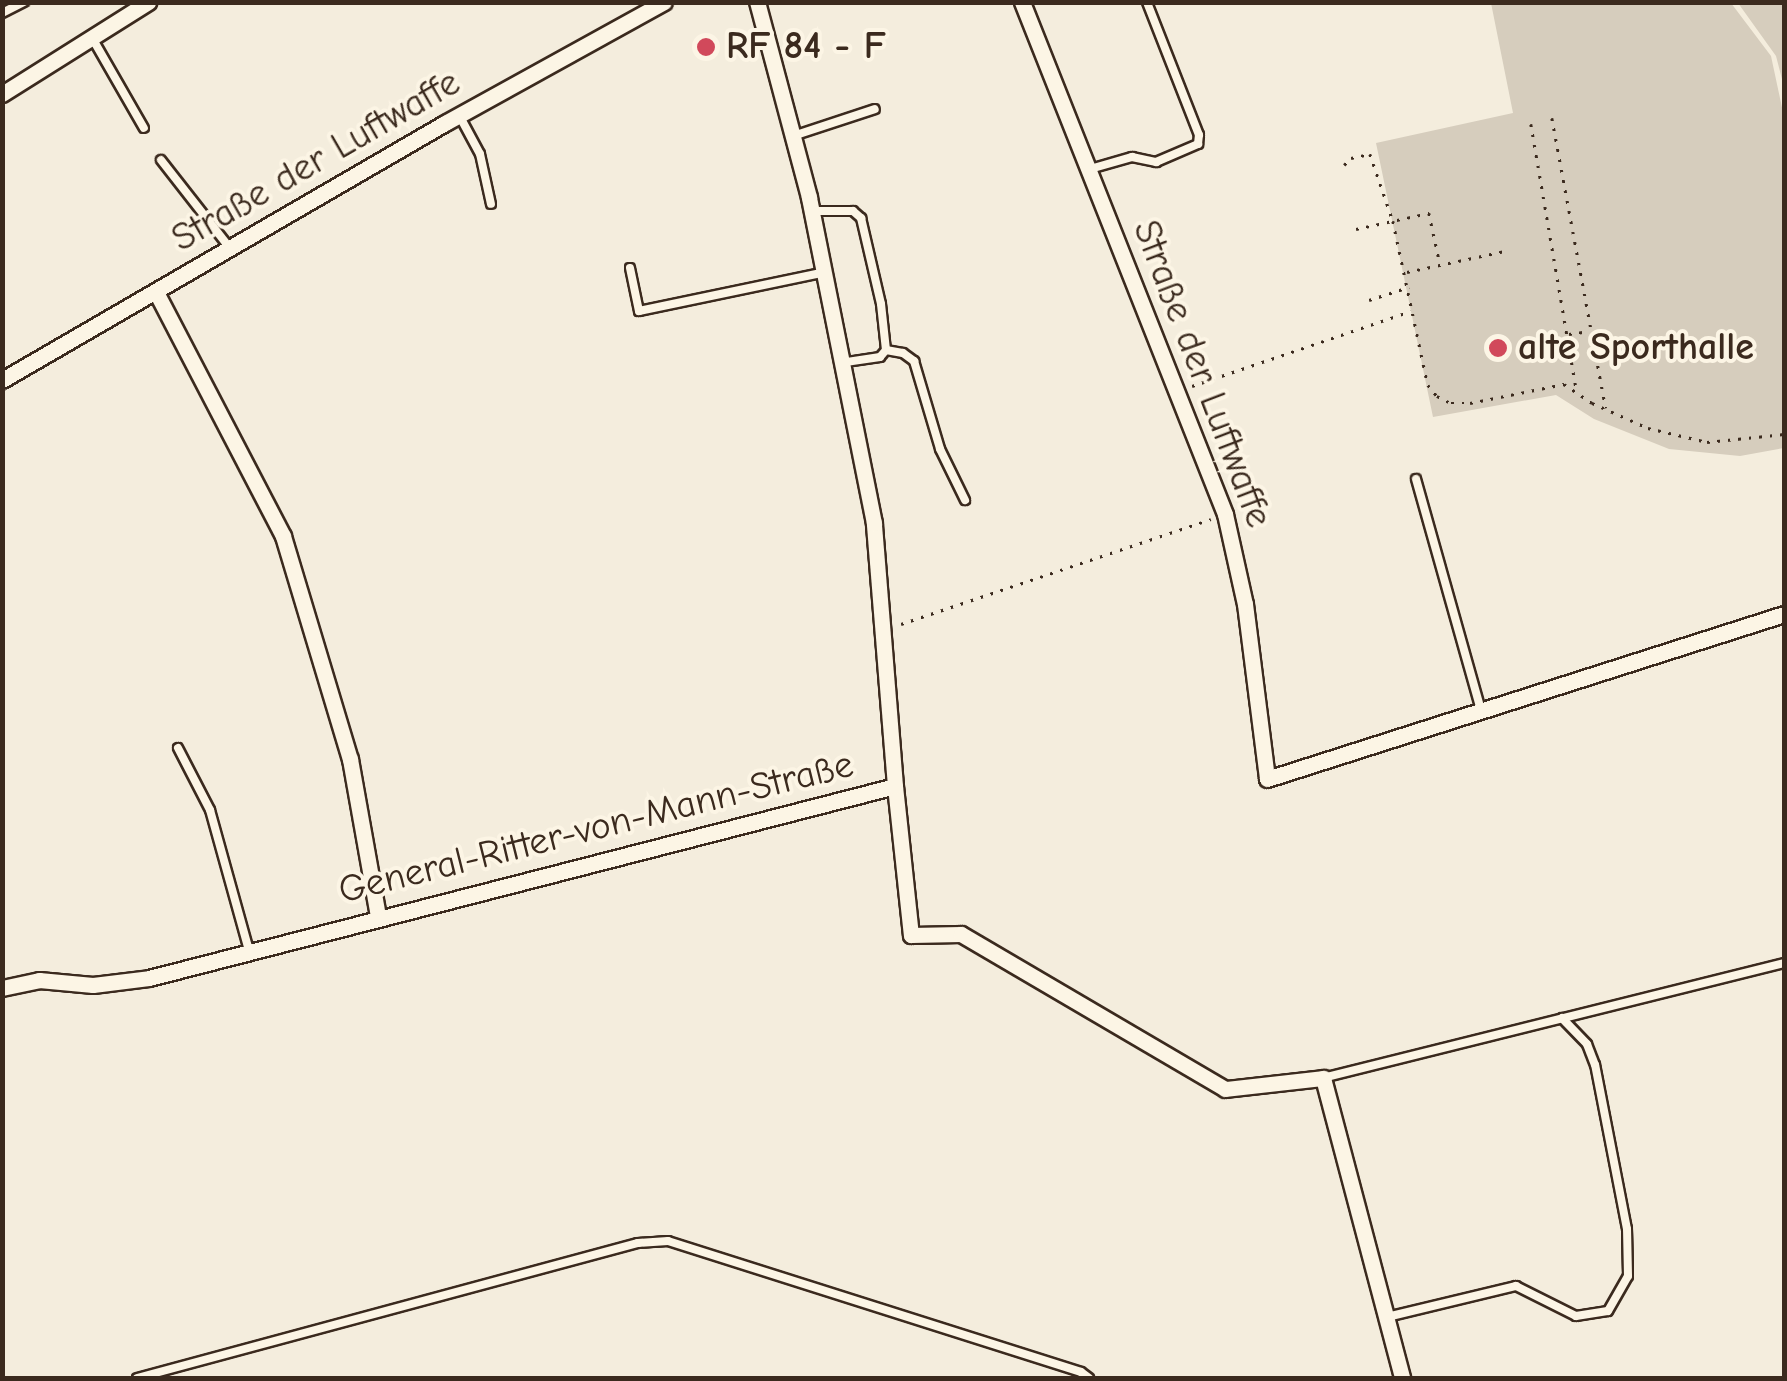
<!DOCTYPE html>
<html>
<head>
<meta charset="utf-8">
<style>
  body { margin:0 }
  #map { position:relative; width:1787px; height:1381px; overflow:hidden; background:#f4eddd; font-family:"Comic Neue",sans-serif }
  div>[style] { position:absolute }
  .green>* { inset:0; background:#d6cdbd }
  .path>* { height:2.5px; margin-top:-1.25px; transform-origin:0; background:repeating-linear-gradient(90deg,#3b2a1e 0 2.5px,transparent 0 10.5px) }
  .roads { filter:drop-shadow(2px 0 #3b2a1e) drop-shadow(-2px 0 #3b2a1e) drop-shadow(0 2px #3b2a1e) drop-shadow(0 -2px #3b2a1e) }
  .lane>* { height:8px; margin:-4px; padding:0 4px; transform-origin:4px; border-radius:4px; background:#fcf5e5 }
  .street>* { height:15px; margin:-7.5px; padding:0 7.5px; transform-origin:7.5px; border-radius:7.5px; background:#fcf5e5 }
  .dots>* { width:28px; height:28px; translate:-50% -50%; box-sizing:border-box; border:5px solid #fcf5e5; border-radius:50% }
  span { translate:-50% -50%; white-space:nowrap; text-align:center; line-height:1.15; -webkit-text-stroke:8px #fcf5e5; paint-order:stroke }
  .poi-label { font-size:38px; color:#3b2a1e; font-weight:700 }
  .left { translate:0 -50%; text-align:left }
  .street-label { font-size:38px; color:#3b2a1e }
  .frame { position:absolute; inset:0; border:5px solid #3b2a1e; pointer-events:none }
</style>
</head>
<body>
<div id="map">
  <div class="green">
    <i style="clip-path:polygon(1491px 3px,1731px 3px,1771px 56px,1784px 117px,1784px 448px,1740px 456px,1669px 449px,1594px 419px,1556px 395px,1433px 417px,1376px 143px,1513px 113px)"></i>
    <i style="clip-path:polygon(1738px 3px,1784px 3px,1784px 87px,1776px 56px)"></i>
  </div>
  <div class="path">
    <i style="left:1552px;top:118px;width:295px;rotate:79.5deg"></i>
    <i style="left:1531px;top:124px;width:272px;rotate:80.3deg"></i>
    <i style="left:1344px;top:165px;width:10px;rotate:-45deg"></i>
    <i style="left:1351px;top:158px;width:19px;rotate:-12deg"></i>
    <i style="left:1370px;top:154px;width:71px;rotate:71.1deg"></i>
    <i style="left:1393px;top:221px;width:168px;rotate:78deg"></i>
    <i style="left:1428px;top:385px;width:14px;rotate:51deg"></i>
    <i style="left:1437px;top:396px;width:16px;rotate:27deg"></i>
    <i style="left:1451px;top:403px;width:19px"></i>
    <i style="left:1470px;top:403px;width:96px;rotate:-11.4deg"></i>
    <i style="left:1564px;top:384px;width:34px;rotate:34deg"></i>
    <i style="left:1592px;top:403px;width:61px;rotate:24.1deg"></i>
    <i style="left:1648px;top:428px;width:61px;rotate:13.3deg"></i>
    <i style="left:1707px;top:442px;width:77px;rotate:-5.9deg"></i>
    <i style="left:1356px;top:229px;width:75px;rotate:-12.4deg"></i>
    <i style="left:1429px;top:213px;width:52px;rotate:77.8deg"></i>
    <i style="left:1407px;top:272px;width:100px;rotate:-12.1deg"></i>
    <i style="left:1369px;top:300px;width:42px;rotate:-18deg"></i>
    <i style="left:1569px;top:334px;width:21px;rotate:-8deg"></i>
    <i style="left:1192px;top:386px;width:231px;rotate:-18.9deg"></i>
    <i style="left:901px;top:624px;width:327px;rotate:-18.7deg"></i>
  </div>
  <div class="roads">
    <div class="lane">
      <i style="left:2px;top:13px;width:25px;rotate:-27deg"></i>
      <i style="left:91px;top:36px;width:106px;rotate:60.1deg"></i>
      <i style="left:459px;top:115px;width:44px;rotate:61.7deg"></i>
      <i style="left:480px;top:154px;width:51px;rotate:77.6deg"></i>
      <i style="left:793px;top:136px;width:86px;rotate:-18.2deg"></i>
      <i style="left:161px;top:160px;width:110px;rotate:52deg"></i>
      <i style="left:1090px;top:169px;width:44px;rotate:-15.9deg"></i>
      <i style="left:1132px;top:157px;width:25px;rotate:12deg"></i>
      <i style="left:1156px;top:162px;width:46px;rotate:-23.2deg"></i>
      <i style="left:1198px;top:144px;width:9px;rotate:-84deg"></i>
      <i style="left:1199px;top:135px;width:143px;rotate:-111.4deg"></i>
      <i style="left:812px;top:211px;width:41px"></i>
      <i style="left:853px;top:211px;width:11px;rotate:41deg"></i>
      <i style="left:861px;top:218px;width:88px;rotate:76.9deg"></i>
      <i style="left:881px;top:304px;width:46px;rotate:83.8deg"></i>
      <i style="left:886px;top:350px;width:9px;rotate:131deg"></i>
      <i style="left:880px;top:357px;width:40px;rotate:171.5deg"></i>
      <i style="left:630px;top:268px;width:44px;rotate:78.2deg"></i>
      <i style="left:639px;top:311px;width:186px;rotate:-11.8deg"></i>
      <i style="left:886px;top:350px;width:17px;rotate:10deg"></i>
      <i style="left:903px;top:353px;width:14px;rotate:36deg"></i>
      <i style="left:914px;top:361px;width:92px;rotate:73.5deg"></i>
      <i style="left:940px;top:449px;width:57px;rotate:63.9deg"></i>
      <i style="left:1416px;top:479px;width:240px;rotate:74.3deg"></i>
      <i style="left:178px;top:748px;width:70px;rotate:62.7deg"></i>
      <i style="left:210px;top:810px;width:146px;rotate:74.5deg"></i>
      <i style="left:1323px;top:1078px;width:475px;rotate:-14deg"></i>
      <i style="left:1387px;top:1317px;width:133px;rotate:-13.5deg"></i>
      <i style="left:1516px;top:1286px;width:67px;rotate:26.6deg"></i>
      <i style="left:1576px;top:1316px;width:32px;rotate:-9deg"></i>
      <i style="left:1608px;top:1311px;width:40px;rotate:-60.3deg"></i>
      <i style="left:1628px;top:1276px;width:47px;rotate:-91.2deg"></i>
      <i style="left:1627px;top:1229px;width:167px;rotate:-101deg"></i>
      <i style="left:1595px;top:1065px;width:22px;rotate:-111deg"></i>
      <i style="left:1587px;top:1044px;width:36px;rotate:-134deg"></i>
      <i style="left:137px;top:1378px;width:519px;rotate:-15.08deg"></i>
      <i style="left:638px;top:1243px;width:30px;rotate:-4deg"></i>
      <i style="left:668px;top:1241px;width:433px;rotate:17.6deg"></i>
      <i style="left:1081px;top:1372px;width:10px;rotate:37deg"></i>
    </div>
    <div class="street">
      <i style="left:1022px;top:2px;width:551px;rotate:68.37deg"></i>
      <i style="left:1225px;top:514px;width:92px;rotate:77.5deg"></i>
      <i style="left:1245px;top:604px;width:176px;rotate:82.8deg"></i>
      <i style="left:1267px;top:779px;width:543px;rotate:-17.7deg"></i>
      <i style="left:2px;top:94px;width:173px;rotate:-32.2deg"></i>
      <i style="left:156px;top:292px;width:275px;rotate:62.5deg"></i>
      <i style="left:283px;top:536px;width:233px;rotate:73.3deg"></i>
      <i style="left:350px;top:759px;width:159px;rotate:79.9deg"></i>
      <i style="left:2px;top:380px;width:512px;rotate:-30.12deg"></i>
      <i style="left:445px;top:123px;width:250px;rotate:-28.9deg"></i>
      <i style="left:895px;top:786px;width:150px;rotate:83.9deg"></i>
      <i style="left:911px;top:935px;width:50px;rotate:-1.1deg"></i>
      <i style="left:961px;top:934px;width:306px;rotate:30.4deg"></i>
      <i style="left:1225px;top:1089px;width:99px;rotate:-6.4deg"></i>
      <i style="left:1323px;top:1078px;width:310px;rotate:75.2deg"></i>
      <i style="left:2px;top:988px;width:38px;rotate:-12deg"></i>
      <i style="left:39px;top:980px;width:54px;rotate:5.3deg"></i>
      <i style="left:93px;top:985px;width:56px;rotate:-7.1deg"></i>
      <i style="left:149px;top:978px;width:770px;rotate:-14.43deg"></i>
      <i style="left:895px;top:786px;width:264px;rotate:-94.6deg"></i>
      <i style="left:874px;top:523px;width:332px;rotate:-101.3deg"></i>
      <i style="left:809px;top:197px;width:202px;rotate:-104.9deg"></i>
    </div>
  </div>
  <div class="dots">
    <i style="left:706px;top:47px;background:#d1495b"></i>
    <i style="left:1498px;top:348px;background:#d1495b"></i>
  </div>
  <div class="poi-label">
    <span class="left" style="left:726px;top:47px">RF 84 - F</span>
    <span class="left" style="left:1518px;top:348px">alte Sporthalle</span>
  </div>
  <div class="street-label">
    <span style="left:316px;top:161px;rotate:-30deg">Straße der Luftwaffe</span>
    <span style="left:1202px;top:374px;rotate:69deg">Straße der Luftwaffe</span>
    <span style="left:596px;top:828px;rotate:-14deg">General-Ritter-von-Mann-Straße</span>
  </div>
  <div class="frame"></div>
</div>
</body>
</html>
